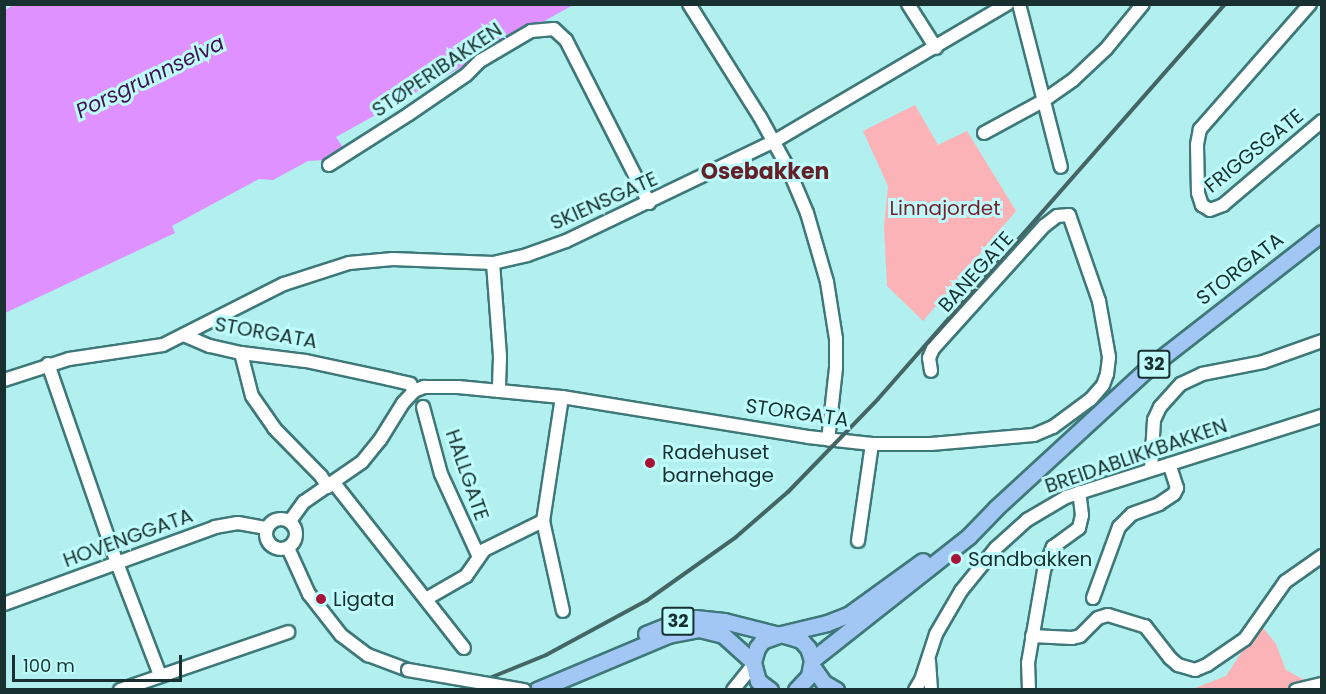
<!DOCTYPE html>
<html>
<head>
<meta charset="utf-8">
<style>
  body { margin:0 }
  #map { position:relative; width:1326px; height:694px; overflow:hidden; background:#b2efef; font-family:Poppins,sans-serif }
  div>[style] { position:absolute }
  .green>* { inset:0; background:#fbb3b7 }
  .water>* { inset:0; background:#df91ff }
  .roads { filter:drop-shadow(2px 0 #3e7878) drop-shadow(-2px 0 #3e7878) drop-shadow(0 2px #3e7878) drop-shadow(0 -2px #3e7878) }
  .minor>* { height:12px; margin:-6px; padding:0 6px; transform-origin:6px; border-radius:6px; background:#fff }
  .minor>.ring { margin:-6px; padding:0; box-sizing:content-box; background:none; border:12px solid #fff; border-radius:50% }
  .major>* { height:15px; margin:-7.5px; padding:0 7.5px; transform-origin:7.5px; border-radius:7.5px; background:#a3c7f5 }
  .rail>* { height:4px; margin:-2px; padding:0 2px; transform-origin:2px; border-radius:2px; background:#436565 }
  .bridges { filter:drop-shadow(2px 0 #3e7878) drop-shadow(-2px 0 #3e7878) drop-shadow(0 2px #3e7878) drop-shadow(0 -2px #3e7878) }
  .minor-bridge>* { height:12px; margin:-6px; padding:0 6px; transform-origin:6px; border-radius:6px; background:#fff }
  .dots>* { width:16px; height:16px; translate:-50% -50%; box-sizing:border-box; border:3px solid #bffdfc; border-radius:50% }
  span { translate:-50% -50%; white-space:nowrap; text-align:center; line-height:1.15; -webkit-text-stroke:6px #bffdfc; paint-order:stroke }
  .shield-label span { padding:2px 4px; background:#bffdfc; border:2px solid; border-radius:4px; -webkit-text-stroke-width:0 }
  .shield-label { font-size:18px; color:#183030; font-weight:700 }
  .street-label { font-size:20px; color:#183030 }
  .park-label { font-size:20px; color:#761f2d }
  .poi-label { font-size:20px; color:#183030 }
  .left { translate:0 -50%; text-align:left }
  .water-label { font-size:21px; color:#421053; font-style:italic }
  .quarter-label { font-size:22px; color:#651f29; font-weight:700 }
  .frame { position:absolute; inset:0; border:6px solid #183030; pointer-events:none }
  .scale { position:absolute; left:12px; top:655px; width:170px; height:27px; box-sizing:border-box; border:3px solid #183030; border-top:0; padding-left:8px; font-size:18px; line-height:21px; white-space:nowrap; color:#183030; -webkit-text-stroke:4px #bffdfc; paint-order:stroke }
</style>
</head>
<body>
<div id="map">
  <div class="green">
    <i style="clip-path:polygon(915px 105px,938px 145px,967px 131px,1016px 211px,923px 321px,887px 286px,884px 226px,888px 186px,863px 131px)"></i>
    <i style="clip-path:polygon(1260px 624px,1276px 644px,1286px 670px,1321px 689px,1190px 690px,1226px 676px)"></i>
  </div>
  <div class="water">
    <i style="clip-path:polygon(13px 5px,573px 5px,336px 137px,344px 149px,325px 160px,308px 161px,273px 180px,259px 179px,172px 226px,175px 233px,5px 313px,4px 11px)"></i>
  </div>
  <div class="roads">
    <div class="minor">
      <i style="left:689px;top:4px;width:133px;rotate:57.9deg"></i>
      <i style="left:760px;top:117px;width:58px;rotate:61.2deg"></i>
      <i style="left:788px;top:168px;width:49px;rotate:67.1deg"></i>
      <i style="left:807px;top:213px;width:72px;rotate:73.8deg"></i>
      <i style="left:827px;top:282px;width:58px;rotate:81deg"></i>
      <i style="left:836px;top:339px;width:29px;rotate:90deg"></i>
      <i style="left:836px;top:368px;width:72px;rotate:96.3deg"></i>
      <i style="left:908px;top:4px;width:52px;rotate:57.5deg"></i>
      <i style="left:1019px;top:4px;width:168px;rotate:75.6deg"></i>
      <i style="left:1310px;top:4px;width:167px;rotate:131.3deg"></i>
      <i style="left:1200px;top:129px;width:16px;rotate:101deg"></i>
      <i style="left:1197px;top:145px;width:48px;rotate:88.8deg"></i>
      <i style="left:1198px;top:193px;width:13px;rotate:72deg"></i>
      <i style="left:1202px;top:205px;width:9px;rotate:32deg"></i>
      <i style="left:1210px;top:210px;width:14px;rotate:-21deg"></i>
      <i style="left:1223px;top:205px;width:130px;rotate:-40.3deg"></i>
      <i style="left:984px;top:133px;width:67px;rotate:-28.5deg"></i>
      <i style="left:1043px;top:101px;width:37px;rotate:-35deg"></i>
      <i style="left:1073px;top:80px;width:45px;rotate:-43.2deg"></i>
      <i style="left:1106px;top:49px;width:58px;rotate:-50.6deg"></i>
      <i style="left:329px;top:165px;width:95px;rotate:-32.5deg"></i>
      <i style="left:409px;top:114px;width:69px;rotate:-34.4deg"></i>
      <i style="left:466px;top:75px;width:20px;rotate:-45deg"></i>
      <i style="left:480px;top:61px;width:59px;rotate:-30.5deg"></i>
      <i style="left:531px;top:31px;width:23px;rotate:-5deg"></i>
      <i style="left:554px;top:29px;width:16px;rotate:43deg"></i>
      <i style="left:566px;top:40px;width:183px;rotate:63deg"></i>
      <i style="left:493px;top:263px;width:94px;rotate:85.7deg"></i>
      <i style="left:500px;top:357px;width:34px;rotate:92deg"></i>
      <i style="left:186px;top:336px;width:26px;rotate:23deg"></i>
      <i style="left:210px;top:346px;width:32px;rotate:13deg"></i>
      <i style="left:241px;top:353px;width:65px;rotate:7deg"></i>
      <i style="left:306px;top:361px;width:85px;rotate:12.2deg"></i>
      <i style="left:389px;top:379px;width:22px;rotate:13deg"></i>
      <i style="left:410px;top:384px;width:8px;rotate:60deg"></i>
      <i style="left:241px;top:353px;width:44px;rotate:75.7deg"></i>
      <i style="left:252px;top:396px;width:39px;rotate:55deg"></i>
      <i style="left:274px;top:428px;width:67px;rotate:45.6deg"></i>
      <i style="left:321px;top:476px;width:13px;rotate:58deg"></i>
      <i style="left:48px;top:364px;width:211px;rotate:70.9deg"></i>
      <i style="left:117px;top:563px;width:120px;rotate:69deg"></i>
      <i style="left:4px;top:380px;width:68px;rotate:-17.9deg"></i>
      <i style="left:69px;top:359px;width:95px;rotate:-8.5deg"></i>
      <i style="left:163px;top:345px;width:136px;rotate:-26.8deg"></i>
      <i style="left:284px;top:284px;width:68px;rotate:-17.9deg"></i>
      <i style="left:349px;top:263px;width:44px;rotate:-5.2deg"></i>
      <i style="left:393px;top:259px;width:100px;rotate:2.3deg"></i>
      <i style="left:493px;top:263px;width:35px;rotate:-13deg"></i>
      <i style="left:527px;top:255px;width:41px;rotate:-19.7deg"></i>
      <i style="left:566px;top:241px;width:229px;rotate:-25.6deg"></i>
      <i style="left:773px;top:142px;width:272px;rotate:-30.5deg"></i>
      <i style="left:562px;top:397px;width:125px;rotate:98.7deg"></i>
      <i style="left:543px;top:521px;width:92px;rotate:77.5deg"></i>
      <i style="left:423px;top:407px;width:69px;rotate:75deg"></i>
      <i style="left:441px;top:474px;width:89px;rotate:65.4deg"></i>
      <i style="left:1151px;top:469px;width:49px;rotate:-86.5deg"></i>
      <i style="left:1154px;top:420px;width:14px;rotate:-65deg"></i>
      <i style="left:1160px;top:407px;width:31px;rotate:-48deg"></i>
      <i style="left:1181px;top:384px;width:23px;rotate:-25deg"></i>
      <i style="left:1202px;top:374px;width:62px;rotate:-11.1deg"></i>
      <i style="left:1263px;top:362px;width:63px;rotate:-19.6deg"></i>
      <i style="left:334px;top:483px;width:210px;rotate:51.8deg"></i>
      <i class="ring" style="left:266px;top:519px;width:18px;height:18px"></i>
      <i style="left:290px;top:521px;width:24px;rotate:-54deg"></i>
      <i style="left:304px;top:502px;width:70px;rotate:-34.6deg"></i>
      <i style="left:362px;top:462px;width:28px;rotate:-51deg"></i>
      <i style="left:380px;top:440px;width:44px;rotate:-58.1deg"></i>
      <i style="left:403px;top:403px;width:16px;rotate:-47deg"></i>
      <i style="left:414px;top:391px;width:11px;rotate:-22deg"></i>
      <i style="left:424px;top:387px;width:34px"></i>
      <i style="left:458px;top:387px;width:104px;rotate:5.5deg"></i>
      <i style="left:562px;top:397px;width:249px;rotate:9.2deg"></i>
      <i style="left:808px;top:437px;width:64px;rotate:6.2deg"></i>
      <i style="left:872px;top:444px;width:59px"></i>
      <i style="left:931px;top:444px;width:103px;rotate:-5deg"></i>
      <i style="left:1034px;top:435px;width:21px;rotate:-23deg"></i>
      <i style="left:1053px;top:427px;width:47px;rotate:-36.4deg"></i>
      <i style="left:1091px;top:399px;width:18px;rotate:-49deg"></i>
      <i style="left:1103px;top:385px;width:12px;rotate:-70deg"></i>
      <i style="left:1107px;top:374px;width:17px;rotate:-83deg"></i>
      <i style="left:1109px;top:357px;width:57px;rotate:-100.1deg"></i>
      <i style="left:1099px;top:301px;width:91px;rotate:-109.2deg"></i>
      <i style="left:1069px;top:215px;width:12px;rotate:175deg"></i>
      <i style="left:1057px;top:216px;width:16px;rotate:142deg"></i>
      <i style="left:1044px;top:226px;width:166px;rotate:132.1deg"></i>
      <i style="left:933px;top:349px;width:10px;rotate:114deg"></i>
      <i style="left:929px;top:358px;width:13px;rotate:81deg"></i>
      <i style="left:858px;top:541px;width:98px;rotate:-81.8deg"></i>
      <i style="left:288px;top:548px;width:51px;rotate:65.5deg"></i>
      <i style="left:309px;top:594px;width:52px;rotate:52deg"></i>
      <i style="left:341px;top:635px;width:34px;rotate:37deg"></i>
      <i style="left:368px;top:655px;width:43px;rotate:20.6deg"></i>
      <i style="left:1093px;top:598px;width:76px;rotate:-69.9deg"></i>
      <i style="left:1119px;top:527px;width:18px;rotate:-45deg"></i>
      <i style="left:1132px;top:514px;width:29px;rotate:-20deg"></i>
      <i style="left:1159px;top:504px;width:18px;rotate:-34deg"></i>
      <i style="left:1174px;top:494px;width:7px;rotate:-63deg"></i>
      <i style="left:1177px;top:488px;width:25px;rotate:-108deg"></i>
      <i style="left:426px;top:599px;width:46px;rotate:-29.9deg"></i>
      <i style="left:466px;top:576px;width:32px;rotate:-55deg"></i>
      <i style="left:484px;top:550px;width:66px;rotate:-26.2deg"></i>
      <i style="left:4px;top:604px;width:225px;rotate:-20deg"></i>
      <i style="left:215px;top:527px;width:23px;rotate:-10deg"></i>
      <i style="left:238px;top:523px;width:29px;rotate:10deg"></i>
      <i style="left:1032px;top:636px;width:40px;rotate:2.9deg"></i>
      <i style="left:1072px;top:638px;width:8px;rotate:-14deg"></i>
      <i style="left:1080px;top:636px;width:25px;rotate:-45deg"></i>
      <i style="left:1098px;top:618px;width:10px;rotate:-17deg"></i>
      <i style="left:1108px;top:615px;width:39px;rotate:17deg"></i>
      <i style="left:1145px;top:626px;width:41px;rotate:52deg"></i>
      <i style="left:1170px;top:658px;width:11px;rotate:41deg"></i>
      <i style="left:1178px;top:665px;width:18px;rotate:16deg"></i>
      <i style="left:1195px;top:670px;width:13px;rotate:-23deg"></i>
      <i style="left:1207px;top:665px;width:46px;rotate:-34.4deg"></i>
      <i style="left:1245px;top:639px;width:70px;rotate:-54.9deg"></i>
      <i style="left:1285px;top:582px;width:45px;rotate:-35.1deg"></i>
      <i style="left:929px;top:661px;width:29px;rotate:86deg"></i>
      <i style="left:120px;top:690px;width:178px;rotate:-19deg"></i>
      <i style="left:733px;top:690px;width:32px;rotate:-51deg"></i>
      <i style="left:915px;top:690px;width:12px;rotate:-59deg"></i>
      <i style="left:921px;top:680px;width:48px;rotate:-71.9deg"></i>
      <i style="left:936px;top:634px;width:50px;rotate:-59.8deg"></i>
      <i style="left:961px;top:591px;width:55px;rotate:-50.9deg"></i>
      <i style="left:996px;top:548px;width:42px;rotate:-42.1deg"></i>
      <i style="left:1027px;top:520px;width:45px;rotate:-30.5deg"></i>
      <i style="left:1066px;top:497px;width:269px;rotate:-17.6deg"></i>
      <i style="left:1029px;top:690px;width:27px;rotate:-92deg"></i>
      <i style="left:1028px;top:663px;width:94px;rotate:-80.2deg"></i>
      <i style="left:1044px;top:570px;width:25px;rotate:-69deg"></i>
      <i style="left:1053px;top:547px;width:32px;rotate:-36deg"></i>
      <i style="left:1079px;top:528px;width:13px;rotate:-77deg"></i>
      <i style="left:1082px;top:515px;width:23px;rotate:-97deg"></i>
      <i style="left:1296px;top:690px;width:27px;rotate:-13deg"></i>
    </div>
    <div class="major">
      <i style="left:646px;top:634px;width:31px;rotate:-22deg"></i>
      <i style="left:675px;top:622px;width:20px;rotate:-11deg"></i>
      <i style="left:695px;top:618px;width:29px;rotate:6deg"></i>
      <i style="left:724px;top:621px;width:53px;rotate:14.3deg"></i>
      <i style="left:781px;top:634px;width:47px;rotate:-13.4deg"></i>
      <i style="left:827px;top:623px;width:22px;rotate:-21deg"></i>
      <i style="left:848px;top:615px;width:92px;rotate:-35.8deg"></i>
      <i style="left:812px;top:660px;width:200px;rotate:-38.3deg"></i>
      <i style="left:969px;top:536px;width:39px;rotate:-46deg"></i>
      <i style="left:996px;top:508px;width:204px;rotate:-42.6deg"></i>
      <i style="left:1146px;top:370px;width:223px;rotate:-37.9deg"></i>
      <i style="left:812px;top:666px;width:21px;rotate:55deg"></i>
      <i style="left:824px;top:683px;width:14px;rotate:30deg"></i>
      <i style="left:537px;top:690px;width:142px;rotate:-22.8deg"></i>
      <i style="left:668px;top:635px;width:32px;rotate:-11deg"></i>
      <i style="left:699px;top:629px;width:25px;rotate:14deg"></i>
      <i style="left:723px;top:635px;width:40px;rotate:42deg"></i>
      <i style="left:770px;top:690px;width:15px;rotate:-143deg"></i>
      <i style="left:758px;top:681px;width:20px;rotate:-105deg"></i>
      <i style="left:753px;top:662px;width:15px;rotate:-74deg"></i>
      <i style="left:757px;top:648px;width:9px;rotate:-54deg"></i>
      <i style="left:762px;top:641px;width:20px;rotate:-20deg"></i>
      <i style="left:781px;top:634px;width:21px;rotate:17deg"></i>
      <i style="left:801px;top:640px;width:11px;rotate:49deg"></i>
      <i style="left:808px;top:648px;width:13px;rotate:72deg"></i>
      <i style="left:812px;top:660px;width:16px;rotate:101deg"></i>
      <i style="left:809px;top:676px;width:19px;rotate:133deg"></i>
    </div>
  </div>
  <div class="rail">
    <i style="left:460px;top:690px;width:93px;rotate:-22.1deg"></i>
    <i style="left:546px;top:655px;width:114px;rotate:-28.4deg"></i>
    <i style="left:646px;top:601px;width:110px;rotate:-35.4deg"></i>
    <i style="left:736px;top:537px;width:69px;rotate:-40.9deg"></i>
    <i style="left:788px;top:492px;width:129px;rotate:-45.9deg"></i>
    <i style="left:878px;top:399px;width:526px;rotate:-48.7deg"></i>
  </div>
  <div class="bridges">
    <div class="minor-bridge">
      <i style="left:408px;top:670px;width:118px;rotate:9.8deg"></i>
    </div>
  </div>
  <div class="dots">
    <i style="left:650px;top:463px;background:#a91239"></i>
    <i style="left:956px;top:559px;background:#a91239"></i>
    <i style="left:321px;top:599px;background:#a91239"></i>
  </div>
  <div class="shield-label">
    <span style="left:1154px;top:364px">32</span>
    <span style="left:678px;top:621px">32</span>
  </div>
  <div class="street-label">
    <span style="left:437px;top:70px;rotate:-34deg">STØPERIBAKKEN</span>
    <span style="left:1254px;top:151px;rotate:-39deg">FRIGGSGATE</span>
    <span style="left:604px;top:201px;rotate:-24deg">SKIENSGATE</span>
    <span style="left:1240px;top:269px;rotate:-38deg">STORGATA</span>
    <span style="left:976px;top:272px;rotate:-48deg">BANEGATE</span>
    <span style="left:266px;top:333px;rotate:10deg">STORGATA</span>
    <span style="left:797px;top:413px;rotate:8deg">STORGATA</span>
    <span style="left:1136px;top:456px;rotate:-19deg">BREIDABLIKKBAKKEN</span>
    <span style="left:467px;top:475px;rotate:71deg">HALLGATE</span>
    <span style="left:128px;top:538px;rotate:-20deg">HOVENGGATA</span>
  </div>
  <div class="park-label">
    <span style="left:945px;top:208px">Linnajordet</span>
  </div>
  <div class="poi-label">
    <span class="left" style="left:662px;top:464px">Radehuset<br>barnehage</span>
    <span class="left" style="left:968px;top:559px">Sandbakken</span>
    <span class="left" style="left:333px;top:599px">Ligata</span>
  </div>
  <div class="water-label">
    <span style="left:150px;top:77px;rotate:-26deg">Porsgrunnselva</span>
  </div>
  <div class="quarter-label">
    <span style="left:765px;top:172px">Osebakken</span>
  </div>
  <div class="frame"></div>
  <div class="scale">100 m</div>
</div>
</body>
</html>
